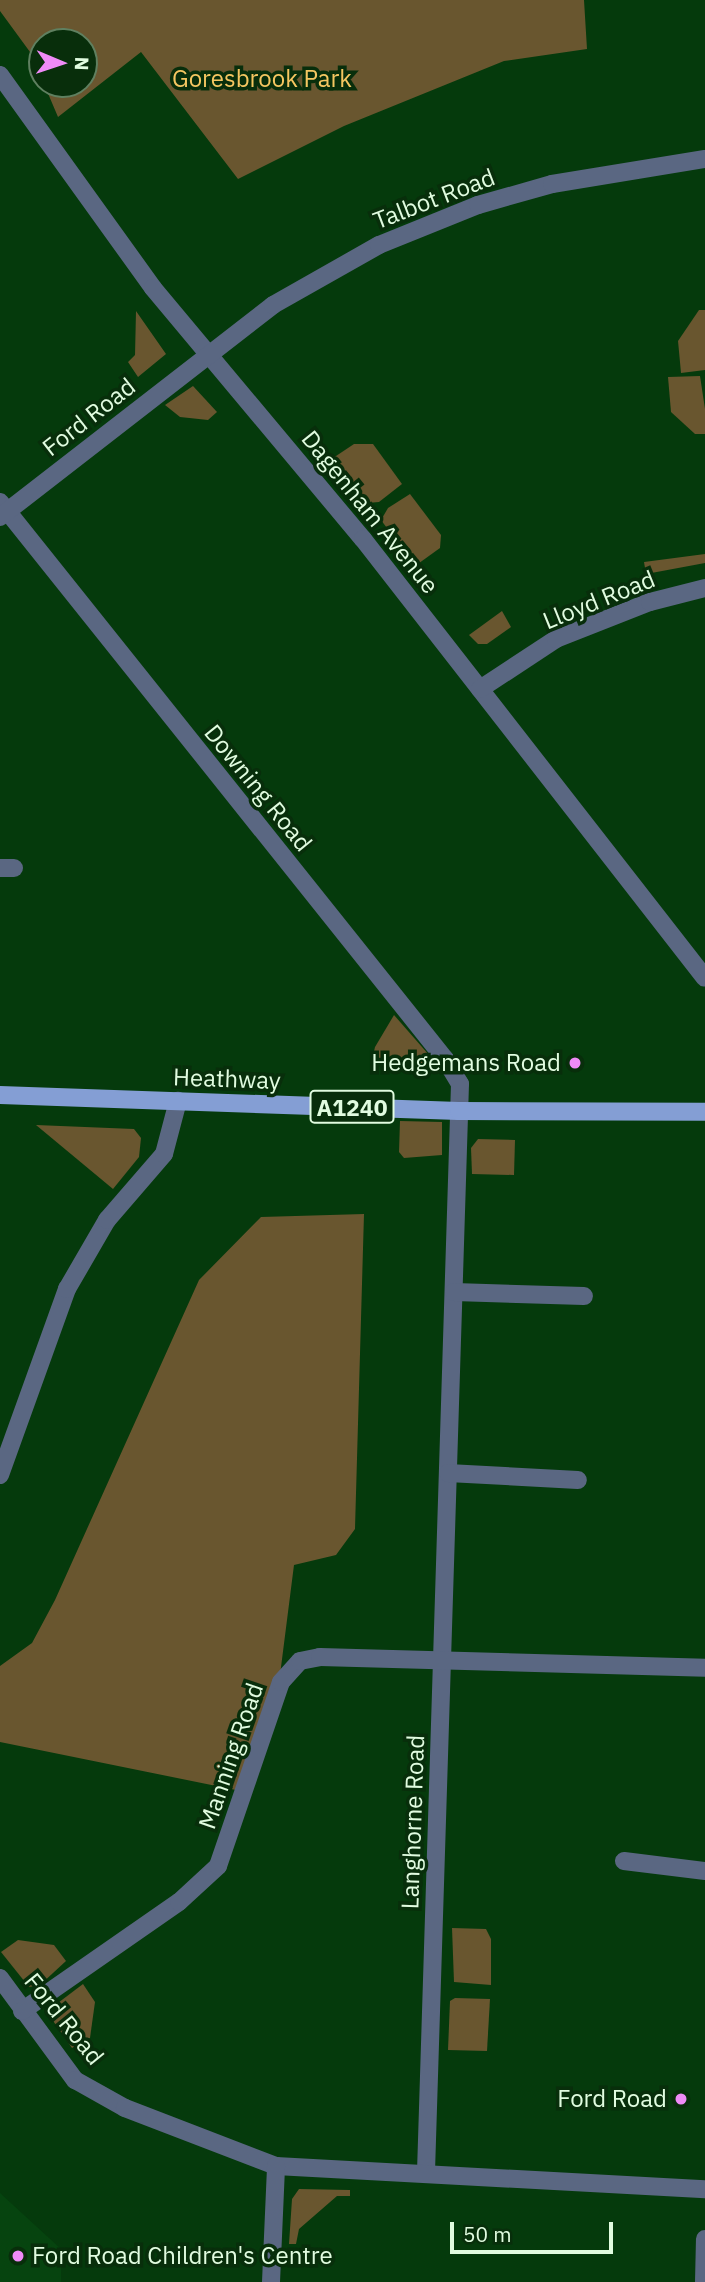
<!DOCTYPE html>
<html>
<head>
<meta charset="utf-8">
<style>
  body { margin:0 }
  #map { position:relative; width:705px; height:2282px; overflow:hidden; background:#053a0c; font-family:"IBM Plex Sans",sans-serif }
  div>[style] { position:absolute }
  .built>* { inset:0; background:#06440f }
  .green>* { inset:0; background:#69562f }
  .minor>* { height:18px; margin:-9px; padding:0 9px; transform-origin:9px; border-radius:9px; background:#5a6782 }
  .tertiary>* { height:18px; margin:-9px; padding:0 9px; transform-origin:9px; border-radius:9px; background:#5a6782 }
  .primary>* { height:18px; margin:-9px; padding:0 9px; transform-origin:9px; border-radius:9px; background:#849ed4 }
  .dots>* { width:19px; height:19px; translate:-50% -50%; box-sizing:border-box; border:4px solid #082e0b; border-radius:50% }
  span { translate:-50% -50%; white-space:nowrap; text-align:center; line-height:1.15; -webkit-text-stroke:7px #082e0b; paint-order:stroke }
  .shield-label span { padding:2px 5px; background:#082e0b; border:2px solid; border-radius:5px; -webkit-text-stroke-width:0 }
  .shield-label { font-size:23px; color:#e1fce0; font-weight:700 }
  .park-label { font-size:24px; color:#f5c661 }
  .street-label { font-size:24px; color:#e1fce0 }
  .poi-label { font-size:24px; color:#e1fce0 }
  .right { translate:-100% -50%; text-align:right }
  .left { translate:0 -50%; text-align:left }
  .north { position:absolute; left:28px; top:28px; width:70px; height:70px; box-sizing:border-box; background:#082e0b; border:2px solid #5f8060; border-radius:50%; rotate:92deg; font-size:19px; font-weight:700; line-height:28px; text-align:center; color:#e1fce0 }
  .north::after { content:''; display:block; margin:auto; width:24px; height:32px; background:#ef8bf7; clip-path:polygon(50% 0,100% 100%,50% 72%,0 100%) }
  .scale { position:absolute; left:450px; top:2222px; width:163px; height:32px; box-sizing:border-box; border:4px solid #e1fce0; border-top:0; padding-left:9px; font-size:21px; line-height:24px; white-space:nowrap; color:#e1fce0; -webkit-text-stroke:5px #082e0b; paint-order:stroke }
</style>
</head>
<body>
<div id="map">
  <div class="built">
    <i style="clip-path:polygon(0 2193px,61px 2249px,61px 2282px,0 2282px)"></i>
  </div>
  <div class="green">
    <i style="clip-path:polygon(0 0,584px 0,587px 49px,504px 61px,344px 126px,238px 179px,141px 52px,58px 117px,44px 84px,84px 84px,84px 42px,42px 42px,42px 80px,30px 52px,0 11px)"></i>
    <i style="clip-path:polygon(699px 310px,705px 310px,705px 370px,681px 373px,678px 341px)"></i>
    <i style="clip-path:polygon(136px 311px,166px 354px,138px 377px,128px 362px,135px 355px)"></i>
    <i style="clip-path:polygon(700px 376px,705px 409px,705px 434px,695px 434px,671px 412px,668px 377px)"></i>
    <i style="clip-path:polygon(193px 386px,217px 412px,208px 420px,180px 417px,165px 405px)"></i>
    <i style="clip-path:polygon(354px 444px,373px 444px,402px 484px,379px 502px,367px 503px,333px 458px)"></i>
    <i style="clip-path:polygon(410px 494px,441px 535px,440px 548px,415px 566px,381px 520px,388px 508px)"></i>
    <i style="clip-path:polygon(705px 554px,705px 563px,646px 574px,644px 562px)"></i>
    <i style="clip-path:polygon(502px 611px,511px 627px,487px 644px,478px 644px,469px 635px)"></i>
    <i style="clip-path:polygon(394px 1015px,429px 1055px,427px 1063px,371px 1065px,375px 1047px)"></i>
    <i style="clip-path:polygon(400px 1121px,442px 1122px,442px 1155px,404px 1158px,399px 1152px)"></i>
    <i style="clip-path:polygon(36px 1125px,134px 1129px,141px 1138px,139px 1157px,113px 1189px)"></i>
    <i style="clip-path:polygon(478px 1139px,515px 1140px,514px 1175px,472px 1174px,471px 1148px)"></i>
    <i style="clip-path:polygon(364px 1214px,355px 1529px,336px 1555px,294px 1565px,280px 1675px,241px 1791px,0 1742px,0 1666px,32px 1643px,55px 1600px,199px 1280px,261px 1217px)"></i>
    <i style="clip-path:polygon(452px 1928px,486px 1929px,491px 1939px,491px 1985px,454px 1982px)"></i>
    <i style="clip-path:polygon(18px 1940px,54px 1945px,66px 1961px,40px 1985px,29px 1987px,1px 1952px)"></i>
    <i style="clip-path:polygon(83px 1984px,95px 2002px,90px 2038px,72px 2048px,49px 2015px,50px 2009px)"></i>
    <i style="clip-path:polygon(455px 1998px,490px 1999px,487px 2051px,448px 2050px,450px 2001px)"></i>
    <i style="clip-path:polygon(299px 2189px,350px 2190px,350px 2196px,337px 2196px,299px 2229px,296px 2244px,289px 2244px,292px 2199px)"></i>
  </div>
  <div class="minor">
    <i style="left:0;top:75px;width:262px;rotate:54.3deg"></i>
    <i style="left:153px;top:288px;width:327px;rotate:50.1deg"></i>
    <i style="left:363px;top:539px;width:556px;rotate:52.08deg"></i>
    <i style="left:0;top:502px;width:713px;rotate:51.38deg"></i>
    <i style="left:445px;top:1059px;width:29px;rotate:59deg"></i>
    <i style="left:460px;top:1084px;width:1090px;rotate:91.79deg"></i>
    <i style="left:0;top:517px;width:346px;rotate:-37.8deg"></i>
    <i style="left:273px;top:305px;width:122px;rotate:-29.5deg"></i>
    <i style="left:379px;top:245px;width:107px;rotate:-22deg"></i>
    <i style="left:478px;top:205px;width:77px;rotate:-15.8deg"></i>
    <i style="left:552px;top:184px;width:155px;rotate:-9.3deg"></i>
    <i style="left:480px;top:689px;width:91px;rotate:-33.3deg"></i>
    <i style="left:556px;top:639px;width:101px;rotate:-21.5deg"></i>
    <i style="left:650px;top:602px;width:57px;rotate:-14.3deg"></i>
    <i style="left:0;top:868px;width:14px"></i>
    <i style="left:454px;top:1292px;width:130px;rotate:1.8deg"></i>
    <i style="left:448px;top:1473px;width:130px;rotate:3.1deg"></i>
    <i style="left:0;top:1475px;width:198px;rotate:-70.2deg"></i>
    <i style="left:67px;top:1289px;width:80px;rotate:-59.9deg"></i>
    <i style="left:107px;top:1220px;width:87px;rotate:-49.2deg"></i>
    <i style="left:164px;top:1154px;width:55px;rotate:-75.2deg"></i>
    <i style="left:624px;top:1861px;width:82px;rotate:7deg"></i>
    <i style="left:0;top:1978px;width:127px;rotate:53.7deg"></i>
    <i style="left:75px;top:2080px;width:57px;rotate:29.2deg"></i>
    <i style="left:125px;top:2108px;width:162px;rotate:21deg"></i>
    <i style="left:276px;top:2166px;width:430px;rotate:3.1deg"></i>
    <i style="left:22px;top:2011px;width:191px;rotate:-34.8deg"></i>
    <i style="left:179px;top:1902px;width:53px;rotate:-42.7deg"></i>
    <i style="left:218px;top:1866px;width:194px;rotate:-71.1deg"></i>
    <i style="left:281px;top:1682px;width:28px;rotate:-48deg"></i>
    <i style="left:300px;top:1661px;width:20px;rotate:-11deg"></i>
    <i style="left:320px;top:1657px;width:385px;rotate:1.6deg"></i>
    <i style="left:271px;top:2282px;width:116px;rotate:-87.5deg"></i>
  </div>
  <div class="tertiary">
    <i style="left:704px;top:2282px;width:43px;rotate:-88.7deg"></i>
  </div>
  <div class="primary">
    <i style="left:0;top:1095px;width:459px;rotate:2deg"></i>
    <i style="left:459px;top:1111px;width:246px;rotate:0.2deg"></i>
  </div>
  <div class="dots">
    <i style="left:575px;top:1063px;background:#ef8bf7"></i>
    <i style="left:681px;top:2099px;background:#ef8bf7"></i>
    <i style="left:18px;top:2256px;background:#ef8bf7"></i>
  </div>
  <div class="shield-label">
    <span style="left:352px;top:1107px">A1240</span>
  </div>
  <div class="park-label">
    <span style="left:262px;top:79px">Goresbrook Park</span>
  </div>
  <div class="street-label">
    <span style="left:434px;top:199px;rotate:-21deg">Talbot Road</span>
    <span style="left:89px;top:417px;rotate:-38deg">Ford Road</span>
    <span style="left:370px;top:512px;rotate:51deg">Dagenham Avenue</span>
    <span style="left:599px;top:600px;rotate:-22deg">Lloyd Road</span>
    <span style="left:258px;top:788px;rotate:51deg">Downing Road</span>
    <span style="left:227px;top:1079px;rotate:2deg">Heathway</span>
    <span style="left:231px;top:1756px;rotate:-71deg">Manning Road</span>
    <span style="left:413px;top:1822px;rotate:-88deg">Langhorne Road</span>
    <span style="left:64px;top:2019px;rotate:51deg">Ford Road</span>
  </div>
  <div class="poi-label">
    <span class="right" style="left:561px;top:1063px">Hedgemans Road</span>
    <span class="right" style="left:667px;top:2099px">Ford Road</span>
    <span class="left" style="left:32px;top:2256px">Ford Road Children's Centre</span>
  </div>
  <div class="north">N</div>
  <div class="scale">50 m</div>
</div>
</body>
</html>
